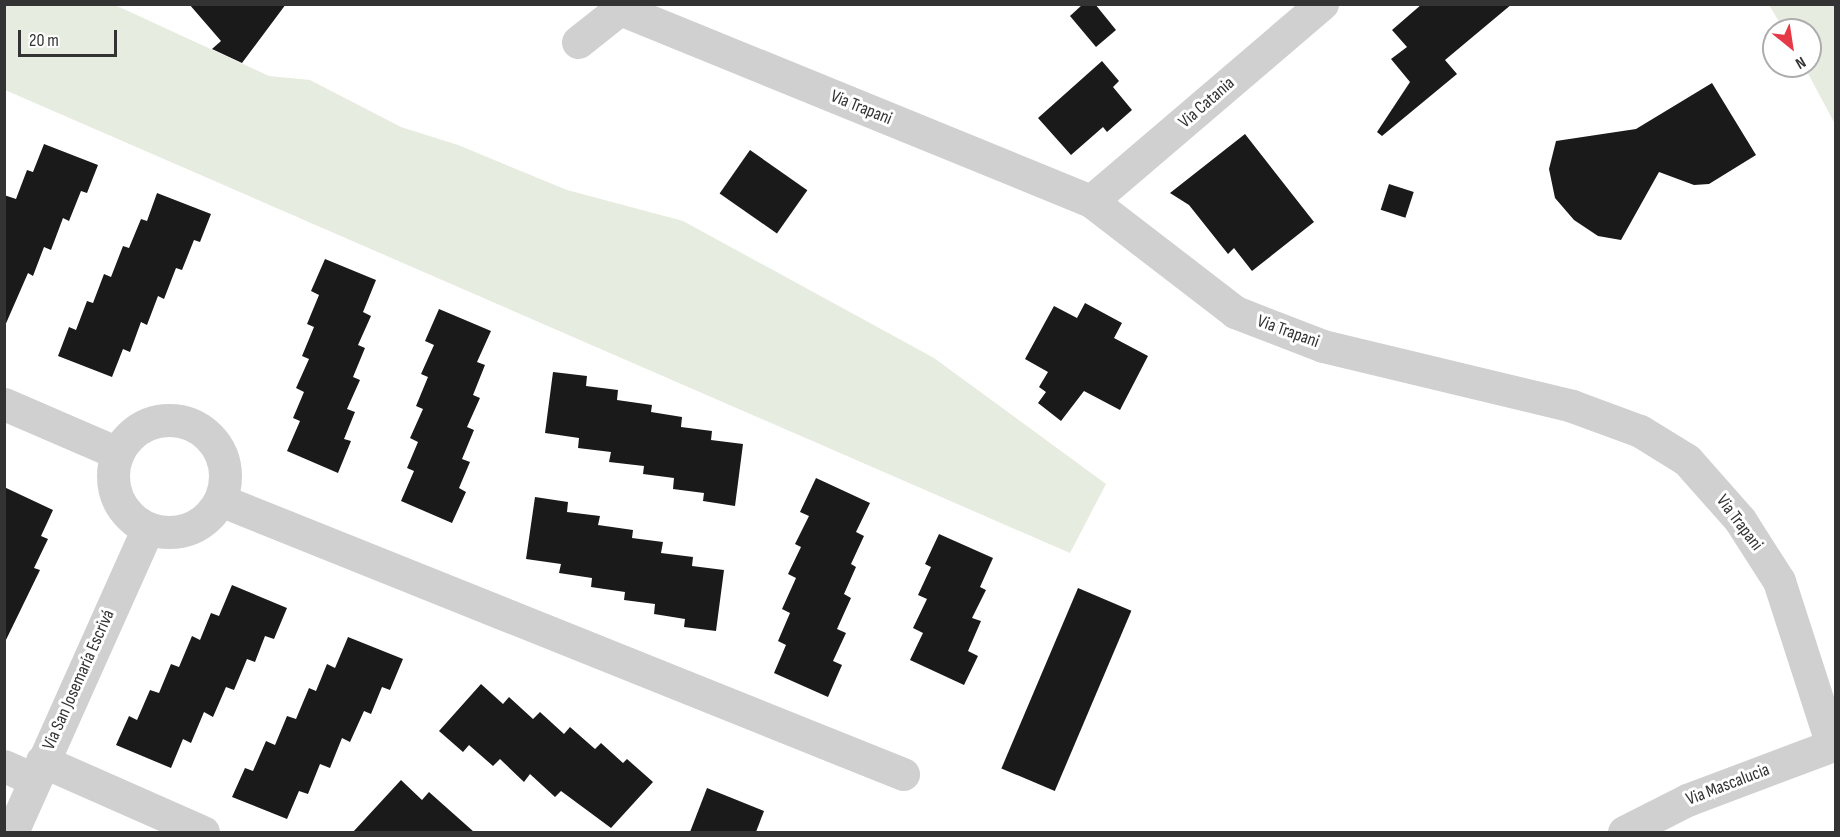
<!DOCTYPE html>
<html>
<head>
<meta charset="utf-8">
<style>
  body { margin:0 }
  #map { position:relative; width:1840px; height:837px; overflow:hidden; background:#fff; font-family:"Sofia Sans Condensed",sans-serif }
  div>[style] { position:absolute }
  .green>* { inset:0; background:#e6ecdf }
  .building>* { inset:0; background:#1a1a1a; transform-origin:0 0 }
  .minor>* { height:33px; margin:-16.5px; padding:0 16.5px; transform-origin:16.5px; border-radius:16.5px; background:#d0d0d0 }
  .minor>.ring { margin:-16.5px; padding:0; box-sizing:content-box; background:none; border:33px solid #d0d0d0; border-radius:50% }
  span { translate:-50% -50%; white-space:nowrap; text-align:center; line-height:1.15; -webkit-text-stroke:6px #fff; paint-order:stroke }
  .street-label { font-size:18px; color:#333 }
  .frame { position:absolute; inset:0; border:6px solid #333; pointer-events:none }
  .north { position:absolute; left:1762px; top:18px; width:60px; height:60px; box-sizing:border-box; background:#fff; border:2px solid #adadad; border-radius:50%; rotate:150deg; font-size:16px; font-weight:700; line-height:24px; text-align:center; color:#333 }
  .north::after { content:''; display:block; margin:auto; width:21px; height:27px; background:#e63946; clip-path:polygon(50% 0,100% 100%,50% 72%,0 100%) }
  .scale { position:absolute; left:18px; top:30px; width:99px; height:27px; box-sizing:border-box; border:3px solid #333; border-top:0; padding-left:8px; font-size:18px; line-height:21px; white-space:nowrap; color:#333; -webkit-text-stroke:4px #fff; paint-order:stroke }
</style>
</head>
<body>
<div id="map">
  <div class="green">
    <i style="clip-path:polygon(5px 4px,115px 5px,269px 76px,310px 80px,401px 127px,458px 145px,567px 190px,683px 221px,934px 358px,1106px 484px,1070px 553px,5px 90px)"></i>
    <i style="clip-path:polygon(1769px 5px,1835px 5px,1835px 124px,1804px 66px,1810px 66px,1810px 30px,1784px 30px)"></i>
  </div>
  <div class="building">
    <i style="clip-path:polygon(189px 4px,286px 4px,242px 63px,212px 49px,221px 41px)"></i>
    <i style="clip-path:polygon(1083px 4px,1095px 4px,1116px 30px,1096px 47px,1070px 16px)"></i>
    <i style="clip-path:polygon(1422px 4px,1512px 4px,1445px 60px,1457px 74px,1382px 136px,1377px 132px,1410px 82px,1391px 59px,1407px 47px,1392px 30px)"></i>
    <i style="clip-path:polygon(1102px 61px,1119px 81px,1113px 87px,1132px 110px,1107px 132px,1103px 127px,1071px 155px,1038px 118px)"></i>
    <i style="clip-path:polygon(1712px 83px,1756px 155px,1709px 184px,1694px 185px,1659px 172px,1621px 240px,1598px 236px,1574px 220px,1555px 198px,1549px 169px,1556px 141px,1636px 129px)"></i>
    <i style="clip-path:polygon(1245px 134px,1314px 222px,1252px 271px,1234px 248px,1228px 254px,1189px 205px,1170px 193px)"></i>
    <i style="clip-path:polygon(44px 144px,98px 165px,87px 193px,81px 191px,69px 221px,63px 218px,51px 250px,44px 247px,33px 276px,28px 273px,4px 328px,4px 195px,16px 199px,27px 170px,33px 172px)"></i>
    <i style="left:750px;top:150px;width:70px;height:53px;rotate:35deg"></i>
    <i style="left:1389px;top:184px;width:26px;height:27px;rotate:18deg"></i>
    <i style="clip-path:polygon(157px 193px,211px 214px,200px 242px,194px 240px,182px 270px,176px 268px,164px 299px,158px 296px,147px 325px,141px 322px,130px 352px,123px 349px,112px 377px,58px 356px,69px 327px,76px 330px,87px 301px,93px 303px,104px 274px,111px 277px,123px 246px,129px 248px,141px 219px,147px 221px)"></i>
    <i style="clip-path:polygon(325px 259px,376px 280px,363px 312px,371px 316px,358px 345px,365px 348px,353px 377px,360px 380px,347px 409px,355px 412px,344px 439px,351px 441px,338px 473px,287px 451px,300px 421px,293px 418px,304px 392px,296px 388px,309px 359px,302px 356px,314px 327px,307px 324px,319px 295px,311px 291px)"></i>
    <i style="clip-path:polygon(1085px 303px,1122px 323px,1114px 338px,1148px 356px,1120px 410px,1084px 391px,1061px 421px,1038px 403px,1046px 392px,1039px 387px,1048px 372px,1025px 359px,1054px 306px,1077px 318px)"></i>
    <i style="clip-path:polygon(439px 309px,491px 331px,477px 362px,485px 365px,473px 395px,480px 398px,467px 427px,474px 430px,462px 459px,470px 462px,459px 488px,466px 492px,452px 523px,401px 501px,414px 471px,407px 468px,418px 442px,410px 438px,423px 409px,416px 406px,428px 377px,421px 374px,434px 345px,425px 341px)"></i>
    <i style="clip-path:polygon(553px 372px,587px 376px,586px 386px,618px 390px,617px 400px,652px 405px,651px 412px,682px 417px,681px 427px,712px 431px,711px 440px,743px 444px,735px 506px,703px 501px,704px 493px,673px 489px,674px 478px,643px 474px,644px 466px,609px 462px,611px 452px,578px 448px,579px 438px,545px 433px)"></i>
    <i style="clip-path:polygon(816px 478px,870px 503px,856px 532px,864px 536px,851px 564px,856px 567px,844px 594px,851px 598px,837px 629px,846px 633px,833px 661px,842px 665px,828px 697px,774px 673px,786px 645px,778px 641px,790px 613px,782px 609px,796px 578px,788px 574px,801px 547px,795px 544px,809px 516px,800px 512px)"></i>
    <i style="clip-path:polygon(4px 487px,53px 510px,41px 536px,48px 539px,34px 568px,40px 570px,4px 644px)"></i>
    <i style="clip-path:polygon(535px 497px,568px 502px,567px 512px,600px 516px,598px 525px,633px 530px,632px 538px,663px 542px,661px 553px,693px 557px,692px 566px,724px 570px,716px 631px,684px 627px,685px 619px,654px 614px,655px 604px,624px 600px,625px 592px,591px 587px,592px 578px,559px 573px,561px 564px,526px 559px)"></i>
    <i style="clip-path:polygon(939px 534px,993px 558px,980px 587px,986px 590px,972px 618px,981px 621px,968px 651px,978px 656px,964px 685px,910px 660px,923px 633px,913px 628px,927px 599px,918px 595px,931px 567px,925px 564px)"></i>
    <i style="clip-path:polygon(232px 585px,287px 608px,274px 639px,265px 636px,255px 662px,247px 659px,234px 690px,226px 687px,213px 717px,204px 712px,191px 743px,183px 739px,171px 768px,116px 745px,129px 716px,137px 720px,150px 690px,159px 693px,171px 664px,179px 667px,192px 636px,200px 640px,211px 613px,219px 616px)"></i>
    <i style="left:1078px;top:588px;width:58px;height:196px;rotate:23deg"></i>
    <i style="clip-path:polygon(348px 637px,403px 659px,390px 690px,382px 687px,371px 714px,364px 711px,350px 742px,342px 738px,330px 768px,320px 764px,308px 794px,299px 791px,287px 819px,232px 797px,245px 768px,253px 771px,266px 741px,275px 745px,287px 716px,296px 719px,309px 688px,316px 691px,327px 664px,335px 668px)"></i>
    <i style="clip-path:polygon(481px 684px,503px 704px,509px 697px,533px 719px,540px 712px,564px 734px,570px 727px,595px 749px,601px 743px,623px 763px,627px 759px,653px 782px,611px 828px,561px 791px,555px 797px,530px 774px,524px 782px,500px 759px,493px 766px,469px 745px,463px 752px,439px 731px)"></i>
    <i style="clip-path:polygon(401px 780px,422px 800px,429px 792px,474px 832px,353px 832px)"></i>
    <i style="clip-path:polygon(707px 788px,764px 811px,756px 832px,690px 832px)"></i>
  </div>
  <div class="minor">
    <i style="left:620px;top:9px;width:509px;rotate:22.18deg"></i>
    <i style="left:1091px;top:201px;width:182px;rotate:37.6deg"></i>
    <i style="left:1235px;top:312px;width:94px;rotate:21.1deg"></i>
    <i style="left:1323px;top:346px;width:256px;rotate:13.5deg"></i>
    <i style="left:1572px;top:406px;width:72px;rotate:20.2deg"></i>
    <i style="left:1640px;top:431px;width:55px;rotate:31.7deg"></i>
    <i style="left:1687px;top:460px;width:80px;rotate:48.5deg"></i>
    <i style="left:1740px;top:520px;width:72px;rotate:57.4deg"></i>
    <i style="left:1779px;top:581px;width:172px;rotate:72.1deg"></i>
    <i style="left:578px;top:42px;width:61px;rotate:-38.4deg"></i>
    <i style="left:1091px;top:201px;width:304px;rotate:-40.5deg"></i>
    <i style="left:4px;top:404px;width:124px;rotate:23.3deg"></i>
    <i class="ring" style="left:113px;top:420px;width:79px;height:79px"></i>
    <i style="left:220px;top:500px;width:736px;rotate:21.86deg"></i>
    <i style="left:42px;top:761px;width:176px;rotate:23.8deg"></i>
    <i style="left:4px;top:766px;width:34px;rotate:24deg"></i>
    <i style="left:12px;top:832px;width:333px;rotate:-65.9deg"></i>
    <i style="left:1624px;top:832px;width:71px;rotate:-26.9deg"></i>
    <i style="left:1687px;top:800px;width:159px;rotate:-20.6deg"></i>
  </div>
  <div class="street-label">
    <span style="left:1207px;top:103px;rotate:-41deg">Via Catania</span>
    <span style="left:861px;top:108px;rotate:22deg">Via Trapani</span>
    <span style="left:1288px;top:332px;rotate:20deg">Via Trapani</span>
    <span style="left:1739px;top:523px;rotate:53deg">Via Trapani</span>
    <span style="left:79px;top:680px;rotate:-66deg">Via San Josemaría Escrivá</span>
    <span style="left:1728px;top:785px;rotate:-21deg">Via Mascalucia</span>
  </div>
  <div class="frame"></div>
  <div class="north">N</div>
  <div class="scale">20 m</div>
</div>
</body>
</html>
